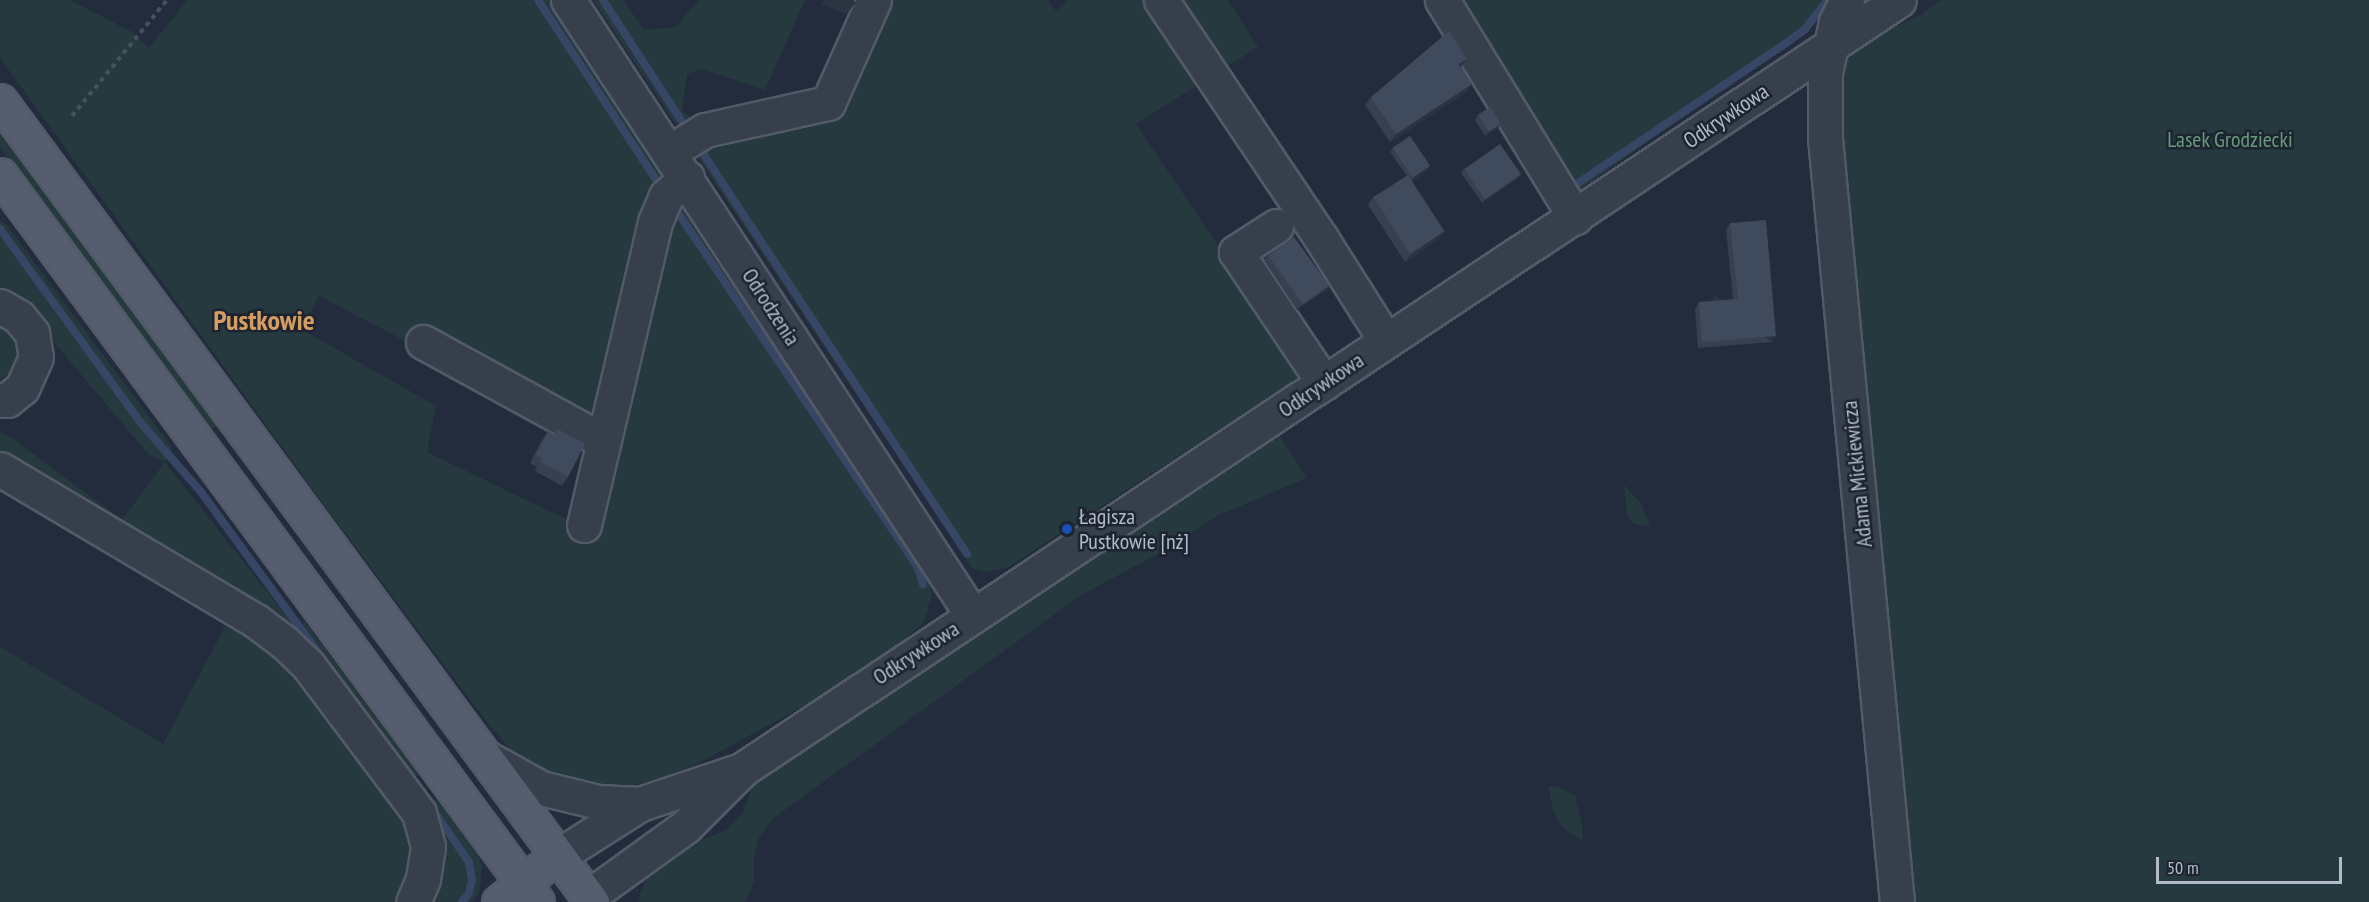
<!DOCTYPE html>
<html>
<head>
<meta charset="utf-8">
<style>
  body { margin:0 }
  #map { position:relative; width:2369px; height:902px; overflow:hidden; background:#232c3d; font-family:"PT Sans Narrow",sans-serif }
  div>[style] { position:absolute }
  .green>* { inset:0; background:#25393e }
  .stream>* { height:8px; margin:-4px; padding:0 4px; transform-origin:4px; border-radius:4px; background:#364664 }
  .path>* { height:4px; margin-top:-2px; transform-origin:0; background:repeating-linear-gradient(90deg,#405558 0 4.5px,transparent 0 9px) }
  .roads { filter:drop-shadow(2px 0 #525a68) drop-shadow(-2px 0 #525a68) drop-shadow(0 2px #525a68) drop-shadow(0 -2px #525a68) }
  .minor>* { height:33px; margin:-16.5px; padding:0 16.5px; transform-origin:16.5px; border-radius:16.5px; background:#373f4d }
  .major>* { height:33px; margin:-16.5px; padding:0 16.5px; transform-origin:16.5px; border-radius:16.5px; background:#555d6e }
  .wall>* { inset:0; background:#364050 }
  .shaded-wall>* { inset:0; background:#2c3441; transform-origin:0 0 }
  .building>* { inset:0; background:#3f4a5d; transform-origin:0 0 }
  .dots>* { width:16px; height:16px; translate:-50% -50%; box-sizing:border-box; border:3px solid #1c2432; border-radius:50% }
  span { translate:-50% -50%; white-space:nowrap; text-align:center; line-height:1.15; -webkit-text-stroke:5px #1c2432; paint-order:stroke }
  .street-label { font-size:22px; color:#b3bac9 }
  .park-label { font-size:22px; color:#699a79 }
  .poi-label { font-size:22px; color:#b3bac9 }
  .left { translate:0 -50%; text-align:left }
  .district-label { font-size:28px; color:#d69d60; font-weight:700 }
  .scale { position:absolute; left:2156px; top:857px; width:186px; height:27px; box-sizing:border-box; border:3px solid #b3bac9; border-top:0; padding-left:8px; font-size:18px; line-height:21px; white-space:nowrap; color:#b3bac9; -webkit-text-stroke:4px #1c2432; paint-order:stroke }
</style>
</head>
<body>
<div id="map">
  <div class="green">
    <i style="clip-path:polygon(0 0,70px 0,132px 32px,149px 48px,187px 0,550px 0,668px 176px,602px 418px,585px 421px,415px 346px,319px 296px,301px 329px,436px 406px,427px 452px,590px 531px,671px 208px,685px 210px,928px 572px,932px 595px,924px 622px,895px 648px,804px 706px,697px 764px,658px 779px,616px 789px,554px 777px,534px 767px,512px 751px,486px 721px,324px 505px,0 58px)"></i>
    <i style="clip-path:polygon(593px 0,623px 0,644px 30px,675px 27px,699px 0,805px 0,765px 90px,702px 69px,687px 74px,682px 111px,694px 120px,836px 114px,888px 0,1048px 0,1056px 11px,1068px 0,1228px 0,1258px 47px,1136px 124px,1298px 363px,1297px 379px,1007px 568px,984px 572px,972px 568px)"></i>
    <i style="clip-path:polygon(1455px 0,1823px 0,1810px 28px,1575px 193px)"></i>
    <i style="clip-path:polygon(1941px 0,2369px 0,2369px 902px,1907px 902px,1851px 228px,1840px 125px,1839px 80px,1846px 61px,1870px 38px,1921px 15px)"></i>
    <i style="clip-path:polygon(0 123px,219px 424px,212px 429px,110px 298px,0 148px)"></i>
    <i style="clip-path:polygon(0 220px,6px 224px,173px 449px,165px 462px,298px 631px,304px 621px,420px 774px,405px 784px,335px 686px,0 459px,0 432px,11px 437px,122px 520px,165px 462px,148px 454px,47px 334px,21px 297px,0 287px)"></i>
    <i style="clip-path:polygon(0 320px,14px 333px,19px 350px,14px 371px,0 380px)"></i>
    <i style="clip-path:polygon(1277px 432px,1307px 478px,1219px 515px,1154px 556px,1081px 595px,775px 817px,759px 838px,754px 857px,754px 883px,745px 902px,639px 902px,640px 893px,650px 871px,678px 851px,726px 830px,743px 813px,753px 785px,777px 764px)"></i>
    <i style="clip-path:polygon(1624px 485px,1642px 505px,1650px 527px,1633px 523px,1627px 514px)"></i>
    <i style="clip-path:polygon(229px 619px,267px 636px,415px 822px,416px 847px,398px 902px,0 902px,0 647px,163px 744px)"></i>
    <i style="clip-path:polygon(1548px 786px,1559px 787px,1575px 796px,1582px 825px,1582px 841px,1562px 827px,1554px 813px)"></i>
    <i style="clip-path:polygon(440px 797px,477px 848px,482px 867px,479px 893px,473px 902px,424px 902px,423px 808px)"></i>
  </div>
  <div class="stream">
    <i style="left:538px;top:0;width:213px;rotate:56.7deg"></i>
    <i style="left:603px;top:0;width:143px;rotate:57deg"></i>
    <i style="left:704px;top:155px;width:478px;rotate:56.6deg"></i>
    <i style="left:1572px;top:187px;width:253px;rotate:-33.9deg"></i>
    <i style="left:1782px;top:46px;width:29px;rotate:-36deg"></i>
    <i style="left:1805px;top:29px;width:37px;rotate:-52deg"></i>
    <i style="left:678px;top:213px;width:429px;rotate:55.9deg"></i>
    <i style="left:918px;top:568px;width:17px;rotate:73deg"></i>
    <i style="left:0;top:229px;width:238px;rotate:54deg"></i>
    <i style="left:140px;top:422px;width:93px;rotate:48.9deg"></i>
    <i style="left:201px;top:492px;width:205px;rotate:53.9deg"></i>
    <i style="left:431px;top:807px;width:67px;rotate:55.4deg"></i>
    <i style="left:469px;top:862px;width:18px;rotate:81deg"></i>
    <i style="left:472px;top:880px;width:13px;rotate:103deg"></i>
    <i style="left:469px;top:893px;width:11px;rotate:128deg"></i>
  </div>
  <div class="path">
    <i style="left:72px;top:116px;width:150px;rotate:-50.7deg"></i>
  </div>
  <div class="roads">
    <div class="minor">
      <i style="left:568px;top:0;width:737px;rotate:56.68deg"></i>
      <i style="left:1161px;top:0;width:287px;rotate:56.1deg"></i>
      <i style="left:1321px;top:238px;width:122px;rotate:57.7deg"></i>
      <i style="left:1442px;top:0;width:255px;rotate:58.5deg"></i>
      <i style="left:1847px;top:0;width:25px;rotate:117deg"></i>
      <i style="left:1836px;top:22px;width:52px;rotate:102.2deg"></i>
      <i style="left:1825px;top:73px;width:65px;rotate:90deg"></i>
      <i style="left:1825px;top:138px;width:767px;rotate:84.62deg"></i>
      <i style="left:669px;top:152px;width:42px;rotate:-31.4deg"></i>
      <i style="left:705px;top:130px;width:126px;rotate:-12.4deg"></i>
      <i style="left:828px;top:103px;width:113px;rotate:-65.9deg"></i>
      <i style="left:1276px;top:226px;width:48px;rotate:147deg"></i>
      <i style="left:1236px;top:252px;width:158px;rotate:56.1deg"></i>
      <i style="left:0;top:306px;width:22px;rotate:30deg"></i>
      <i style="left:19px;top:317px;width:21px;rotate:51deg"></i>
      <i style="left:32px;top:333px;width:24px;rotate:81deg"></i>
      <i style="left:36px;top:357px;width:34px;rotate:114deg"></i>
      <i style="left:22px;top:388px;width:19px;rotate:141deg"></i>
      <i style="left:7px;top:400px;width:7px;rotate:180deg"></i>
      <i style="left:423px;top:342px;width:206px;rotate:28.7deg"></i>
      <i style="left:0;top:469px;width:298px;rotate:30.7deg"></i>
      <i style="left:256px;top:621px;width:35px;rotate:37deg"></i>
      <i style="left:284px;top:642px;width:33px;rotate:44deg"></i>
      <i style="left:308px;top:665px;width:185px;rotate:53.1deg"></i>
      <i style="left:419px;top:813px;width:35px;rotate:75deg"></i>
      <i style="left:428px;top:847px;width:32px;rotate:99deg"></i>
      <i style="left:423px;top:879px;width:25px;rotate:113deg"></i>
      <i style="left:584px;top:525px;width:311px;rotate:-76.8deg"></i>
      <i style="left:655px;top:222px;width:28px;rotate:-67deg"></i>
      <i style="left:666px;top:196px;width:28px;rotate:-41deg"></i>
      <i style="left:485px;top:757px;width:64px;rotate:29deg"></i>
      <i style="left:541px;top:788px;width:59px;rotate:13.8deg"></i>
      <i style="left:598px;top:802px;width:42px;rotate:2.7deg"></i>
      <i style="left:558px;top:856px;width:97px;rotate:-32.4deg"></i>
      <i style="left:640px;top:804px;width:100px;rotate:-18.6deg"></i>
      <i style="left:588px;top:897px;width:121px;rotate:-35.9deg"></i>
      <i style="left:686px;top:826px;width:81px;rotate:-45deg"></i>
      <i style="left:743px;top:769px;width:1388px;rotate:-33.63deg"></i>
    </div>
    <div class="major">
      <i style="left:0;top:101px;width:996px;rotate:53.53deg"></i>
      <i style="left:0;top:175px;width:904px;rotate:53.55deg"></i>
      <i style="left:499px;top:902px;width:53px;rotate:-38.8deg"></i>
    </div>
  </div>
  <div class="wall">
    <i style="clip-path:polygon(1460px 67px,1466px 92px,1390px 142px,1365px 105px,1371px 97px)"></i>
    <i style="clip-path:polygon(1478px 115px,1501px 124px,1498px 128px,1485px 136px,1475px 120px)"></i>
    <i style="clip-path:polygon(1393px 148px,1430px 166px,1427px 171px,1411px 181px,1439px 239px,1405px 262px,1368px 205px,1373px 197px,1407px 176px,1390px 152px)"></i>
    <i style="clip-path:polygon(1464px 169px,1518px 178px,1482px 203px,1461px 173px)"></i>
    <i style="clip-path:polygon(1730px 223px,1776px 336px,1772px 342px,1698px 348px,1695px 309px,1699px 302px,1733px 299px,1726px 230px)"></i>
    <i style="clip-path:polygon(1267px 255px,1329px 286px,1326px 290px,1297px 310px,1264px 260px)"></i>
    <i style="clip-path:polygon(558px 429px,568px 477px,562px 486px,535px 471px,537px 467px,530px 463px,542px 440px,548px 431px,554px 435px)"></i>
  </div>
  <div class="shaded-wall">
    <i style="clip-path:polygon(824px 0,851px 0,856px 2px,847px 14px,821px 4px)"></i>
    <i style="clip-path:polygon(1467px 59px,1461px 67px,1453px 72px,1458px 64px)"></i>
    <i style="clip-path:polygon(1472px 84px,1466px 92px,1390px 142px,1396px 134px)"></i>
    <i style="clip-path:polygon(1501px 124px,1498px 128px,1485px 136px,1488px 132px)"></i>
    <i style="clip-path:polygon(1430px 166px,1427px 171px,1411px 182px,1414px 177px)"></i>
    <i style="clip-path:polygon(1521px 174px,1518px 178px,1482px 203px,1485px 199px)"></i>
    <i style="clip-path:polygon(1445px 231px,1439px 239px,1405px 262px,1411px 254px)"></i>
    <i style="clip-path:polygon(1329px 286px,1326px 290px,1297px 310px,1300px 306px)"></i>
    <i style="left:1776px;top:336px;width:7px;height:74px;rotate:124deg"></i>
  </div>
  <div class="building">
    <i style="clip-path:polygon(1449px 31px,1467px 59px,1458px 64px,1472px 84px,1396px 134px,1371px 97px)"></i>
    <i style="left:1491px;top:107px;width:20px;height:15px;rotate:60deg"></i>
    <i style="left:1410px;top:136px;width:36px;height:21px;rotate:56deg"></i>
    <i style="left:1500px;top:144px;width:37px;height:44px;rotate:55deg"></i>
    <i style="left:1408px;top:175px;width:67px;height:41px;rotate:57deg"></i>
    <i style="clip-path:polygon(1766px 220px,1776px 336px,1702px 342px,1699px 302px,1738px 299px,1730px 223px)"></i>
    <i style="left:1294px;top:237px;width:60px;height:32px;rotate:54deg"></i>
    <i style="clip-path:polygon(558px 429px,585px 444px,568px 477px,541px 462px,542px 458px,536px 455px,548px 431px,554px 435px)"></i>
  </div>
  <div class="dots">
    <i style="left:1067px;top:529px;background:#1a4fb4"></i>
  </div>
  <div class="street-label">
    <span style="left:1726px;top:116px;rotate:-34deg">Odkrywkowa</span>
    <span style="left:771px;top:307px;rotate:57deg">Odrodzenia</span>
    <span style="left:1321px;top:385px;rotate:-34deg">Odkrywkowa</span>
    <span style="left:1857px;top:474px;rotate:-96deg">Adama Mickiewicza</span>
    <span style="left:916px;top:653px;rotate:-33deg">Odkrywkowa</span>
  </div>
  <div class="park-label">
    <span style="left:2230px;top:140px">Lasek Grodziecki</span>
  </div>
  <div class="poi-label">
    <span class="left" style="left:1079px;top:529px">Łagisza<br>Pustkowie [nż]</span>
  </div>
  <div class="district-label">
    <span style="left:264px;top:320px">Pustkowie</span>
  </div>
  <div class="scale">50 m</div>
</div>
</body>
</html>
